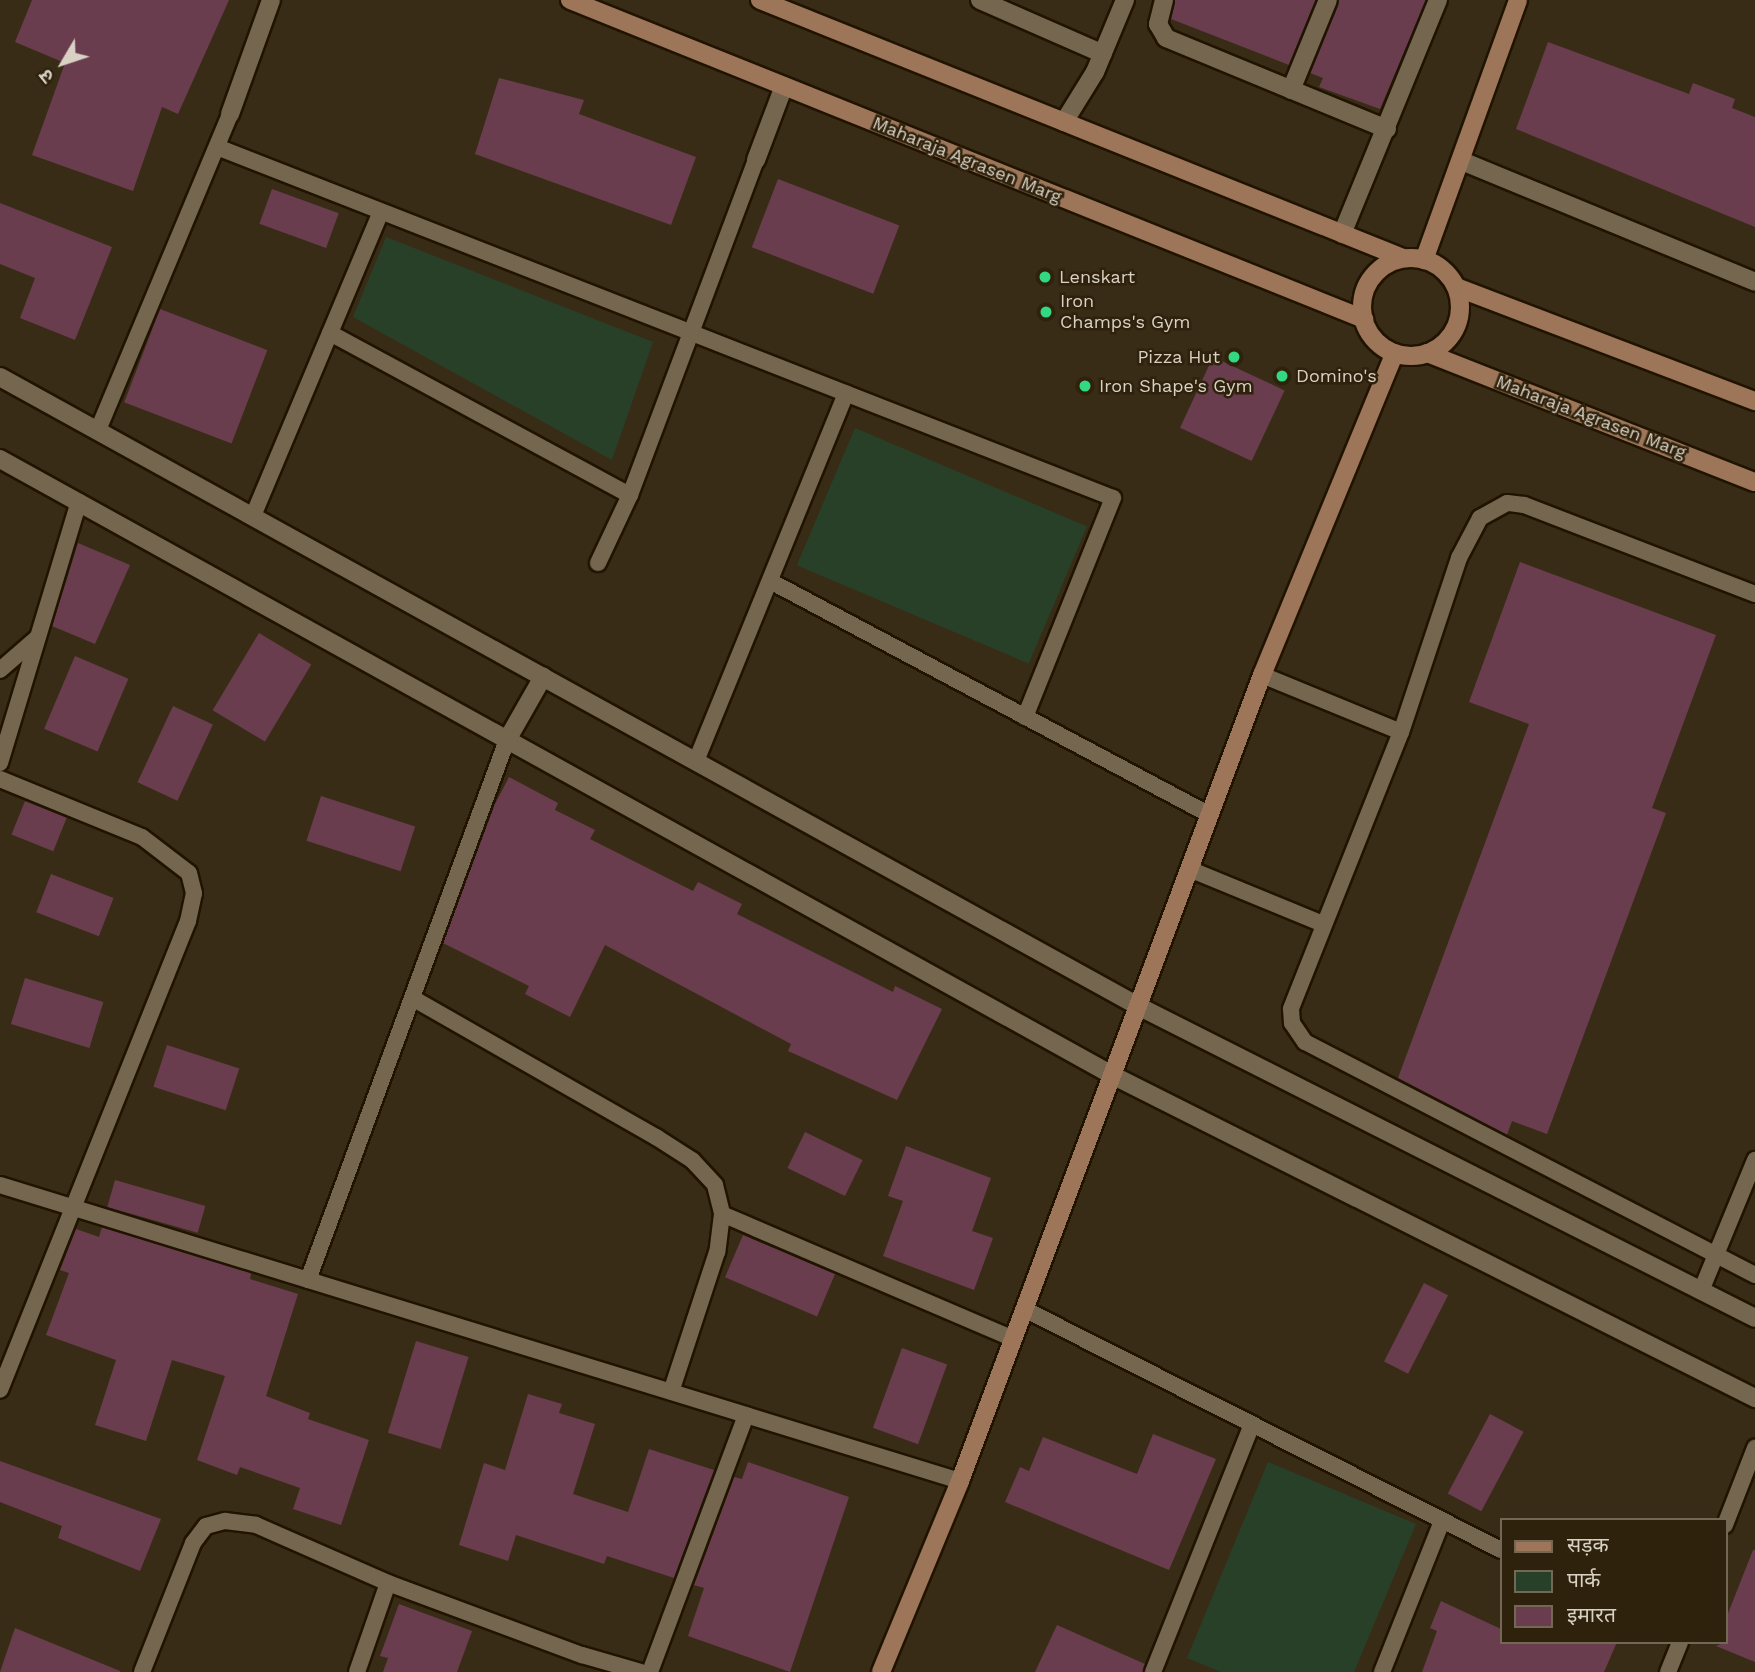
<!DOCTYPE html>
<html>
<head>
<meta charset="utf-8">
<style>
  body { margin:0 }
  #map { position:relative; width:1755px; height:1672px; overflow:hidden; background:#392c17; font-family:"Work Sans","Noto Sans Devanagari",sans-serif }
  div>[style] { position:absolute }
  .green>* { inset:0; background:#284027; transform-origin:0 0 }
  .building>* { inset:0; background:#693d4e; transform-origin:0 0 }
  .roads { filter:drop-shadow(2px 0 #201401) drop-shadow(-2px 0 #201401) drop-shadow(0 2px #201401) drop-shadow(0 -2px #201401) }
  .lane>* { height:16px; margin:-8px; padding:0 8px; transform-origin:8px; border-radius:8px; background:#74664f }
  .street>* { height:18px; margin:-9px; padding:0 9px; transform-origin:9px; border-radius:9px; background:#74664f }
  .secondary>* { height:18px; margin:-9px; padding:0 9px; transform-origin:9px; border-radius:9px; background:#9d765a }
  .secondary>.ring { margin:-9px; padding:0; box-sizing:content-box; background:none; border:18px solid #9d765a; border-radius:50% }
  .dots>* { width:19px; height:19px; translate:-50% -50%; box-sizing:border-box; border:4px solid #2f220d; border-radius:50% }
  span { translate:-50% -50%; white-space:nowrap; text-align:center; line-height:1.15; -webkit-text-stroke:5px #2f220d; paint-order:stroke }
  .street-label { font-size:18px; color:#d9d1c4 }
  .poi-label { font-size:18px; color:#d9d1c4 }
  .left { translate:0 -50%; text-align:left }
  .right { translate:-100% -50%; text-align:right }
  .legend { position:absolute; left:1500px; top:1518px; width:228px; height:126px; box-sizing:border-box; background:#2f220d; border:2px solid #736856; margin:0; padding:9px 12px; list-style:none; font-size:21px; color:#d9d1c4 }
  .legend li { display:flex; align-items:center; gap:14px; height:35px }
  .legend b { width:35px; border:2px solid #736856 }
  .north { position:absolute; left:28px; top:28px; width:70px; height:70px; -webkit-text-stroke:5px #2f220d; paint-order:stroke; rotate:231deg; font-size:19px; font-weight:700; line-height:28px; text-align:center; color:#d9d1c4 }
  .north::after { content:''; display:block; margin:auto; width:24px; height:32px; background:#d9d1c4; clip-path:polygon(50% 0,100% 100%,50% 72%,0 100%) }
</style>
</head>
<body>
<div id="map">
  <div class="green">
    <i style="clip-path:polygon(386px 237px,653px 342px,612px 460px,353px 317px)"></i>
    <i style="left:855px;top:428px;width:252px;height:149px;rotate:23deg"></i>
    <i style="clip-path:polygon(1268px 1462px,1416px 1524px,1354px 1672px,1221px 1672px,1187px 1658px)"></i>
  </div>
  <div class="building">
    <i style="clip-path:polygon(32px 0,229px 0,178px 114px,162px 107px,133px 191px,32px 155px,65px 63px,15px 42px)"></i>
    <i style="clip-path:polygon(1175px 0,1316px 0,1289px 65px,1171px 19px)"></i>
    <i style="clip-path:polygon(1339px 0,1426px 0,1380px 109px,1319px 87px,1323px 78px,1310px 73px)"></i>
    <i style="clip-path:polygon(1548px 42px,1689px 94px,1693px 83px,1735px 99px,1732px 108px,1755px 117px,1755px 227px,1516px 129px)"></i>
    <i style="clip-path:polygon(499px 78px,584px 100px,579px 114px,696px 157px,671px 225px,475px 154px)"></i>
    <i style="left:778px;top:179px;width:130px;height:73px;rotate:21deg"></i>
    <i style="left:272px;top:189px;width:71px;height:37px;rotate:20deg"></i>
    <i style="clip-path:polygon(0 203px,112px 247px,75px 340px,20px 318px,35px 278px,0 264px)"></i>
    <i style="left:160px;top:309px;width:115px;height:100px;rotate:21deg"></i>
    <i style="left:1213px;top:357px;width:79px;height:78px;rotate:25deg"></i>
    <i style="clip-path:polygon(78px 543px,130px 565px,95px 644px,52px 626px)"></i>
    <i style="clip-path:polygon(1520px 562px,1716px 635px,1652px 808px,1666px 813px,1547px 1134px,1512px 1121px,1507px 1135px,1398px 1078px,1529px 724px,1469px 702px)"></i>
    <i style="left:259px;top:633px;width:61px;height:90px;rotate:31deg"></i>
    <i style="left:75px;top:656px;width:58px;height:79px;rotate:23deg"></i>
    <i style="left:173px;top:706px;width:44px;height:84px;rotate:25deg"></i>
    <i style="clip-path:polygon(509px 777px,558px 803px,555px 810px,595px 830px,590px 839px,693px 891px,698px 882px,742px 904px,737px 914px,893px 992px,895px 986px,942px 1009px,897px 1100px,788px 1051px,791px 1044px,605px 945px,570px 1017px,525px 994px,529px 986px,443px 943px,495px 804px)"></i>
    <i style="left:321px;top:796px;width:99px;height:47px;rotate:18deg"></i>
    <i style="left:25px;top:801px;width:45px;height:36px;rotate:22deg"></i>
    <i style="left:51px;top:874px;width:67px;height:41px;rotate:21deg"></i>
    <i style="left:25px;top:978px;width:82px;height:48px;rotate:17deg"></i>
    <i style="left:167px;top:1045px;width:76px;height:44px;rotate:18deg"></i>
    <i style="left:805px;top:1132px;width:64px;height:40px;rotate:26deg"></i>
    <i style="clip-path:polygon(906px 1146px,991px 1178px,972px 1231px,993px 1238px,974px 1290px,883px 1256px,903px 1201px,888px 1196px)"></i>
    <i style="left:115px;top:1180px;width:94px;height:28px;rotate:16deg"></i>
    <i style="clip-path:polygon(102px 1227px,251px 1273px,250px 1279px,298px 1294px,266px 1396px,310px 1413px,308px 1419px,369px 1440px,341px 1525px,293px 1509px,300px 1488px,240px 1467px,237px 1475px,197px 1460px,225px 1376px,172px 1360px,146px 1441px,95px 1425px,116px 1360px,46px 1335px,69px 1273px,60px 1270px,76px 1229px,99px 1237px)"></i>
    <i style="left:743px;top:1235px;width:100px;height:46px;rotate:23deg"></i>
    <i style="left:1424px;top:1283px;width:27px;height:88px;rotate:27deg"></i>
    <i style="left:416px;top:1341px;width:55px;height:96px;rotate:17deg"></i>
    <i style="left:902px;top:1348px;width:48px;height:85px;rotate:20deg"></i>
    <i style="clip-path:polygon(528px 1394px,562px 1404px,559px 1413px,595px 1424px,573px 1494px,628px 1512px,649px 1449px,714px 1470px,674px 1578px,607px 1556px,604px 1564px,516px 1535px,508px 1561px,459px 1545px,484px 1463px,505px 1470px)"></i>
    <i style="left:1490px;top:1414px;width:38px;height:90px;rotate:28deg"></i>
    <i style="clip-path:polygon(1153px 1434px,1216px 1459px,1169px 1570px,1005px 1502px,1020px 1467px,1029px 1471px,1043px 1437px,1137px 1474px)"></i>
    <i style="clip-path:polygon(0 1461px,161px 1519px,140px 1571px,58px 1538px,62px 1526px,0 1502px)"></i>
    <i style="clip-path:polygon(748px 1462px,849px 1497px,790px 1672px,688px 1636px,704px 1588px,694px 1585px,734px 1477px,742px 1479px)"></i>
    <i style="clip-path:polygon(1753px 1550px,1755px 1550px,1755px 1662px,1716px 1646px,1725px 1642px,1725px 1621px)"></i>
    <i style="clip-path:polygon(1441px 1601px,1501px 1629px,1501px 1642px,1617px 1642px,1604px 1672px,1422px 1672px,1437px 1631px,1430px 1628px)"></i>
    <i style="clip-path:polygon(399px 1604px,472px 1631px,457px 1672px,383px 1672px,388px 1658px,380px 1656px)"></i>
    <i style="clip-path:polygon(1057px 1625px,1145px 1664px,1143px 1672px,1035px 1672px)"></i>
    <i style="clip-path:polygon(15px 1628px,120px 1671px,120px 1672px,0 1672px)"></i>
  </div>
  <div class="roads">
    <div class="lane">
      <i style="left:217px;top:147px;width:962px;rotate:21.39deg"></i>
      <i style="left:1113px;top:498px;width:236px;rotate:111.9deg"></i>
      <i style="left:330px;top:333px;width:341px;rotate:28.4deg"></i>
      <i style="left:630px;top:495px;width:358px;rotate:-69.4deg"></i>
      <i style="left:98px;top:430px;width:342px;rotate:-67.3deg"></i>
      <i style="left:253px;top:516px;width:330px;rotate:-67.2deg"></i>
      <i style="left:598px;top:563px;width:75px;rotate:-64.8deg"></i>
      <i style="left:770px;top:581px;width:498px;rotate:28deg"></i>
      <i style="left:1755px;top:594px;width:248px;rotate:-158.9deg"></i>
      <i style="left:1524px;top:505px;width:17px;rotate:-173deg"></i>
      <i style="left:1507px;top:503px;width:31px;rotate:151deg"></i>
      <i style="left:1480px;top:518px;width:45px;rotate:117.7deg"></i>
      <i style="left:1459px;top:558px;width:183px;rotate:108.4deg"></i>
      <i style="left:1401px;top:732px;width:298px;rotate:111.7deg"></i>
      <i style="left:1291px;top:1009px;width:14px;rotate:86deg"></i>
      <i style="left:1292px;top:1023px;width:23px;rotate:56deg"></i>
      <i style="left:1305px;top:1042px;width:507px;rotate:27.37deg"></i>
      <i style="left:0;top:670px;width:50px;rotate:-41deg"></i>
      <i style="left:1262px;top:675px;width:150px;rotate:22.3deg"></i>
      <i style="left:696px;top:761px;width:397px;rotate:-67.8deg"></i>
      <i style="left:0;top:763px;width:273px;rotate:-73.2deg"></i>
      <i style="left:0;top:779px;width:153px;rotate:22.2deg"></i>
      <i style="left:142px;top:837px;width:59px;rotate:37.5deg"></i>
      <i style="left:189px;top:873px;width:21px;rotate:76deg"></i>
      <i style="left:194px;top:893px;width:29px;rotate:102deg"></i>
      <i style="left:188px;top:921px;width:505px;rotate:111.84deg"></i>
      <i style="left:1189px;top:869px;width:145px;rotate:22.3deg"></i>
      <i style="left:414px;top:999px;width:279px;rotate:29.7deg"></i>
      <i style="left:656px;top:1137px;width:43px;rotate:32.6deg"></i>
      <i style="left:692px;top:1160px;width:34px;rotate:47deg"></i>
      <i style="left:715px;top:1185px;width:30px;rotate:76deg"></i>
      <i style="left:722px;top:1214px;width:38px;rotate:97deg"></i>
      <i style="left:717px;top:1252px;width:147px;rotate:108.2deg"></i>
      <i style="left:0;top:1185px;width:1005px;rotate:17.14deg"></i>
      <i style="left:722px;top:1214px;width:317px;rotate:23.2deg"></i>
      <i style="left:308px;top:1280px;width:576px;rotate:-69.77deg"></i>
      <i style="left:1701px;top:1291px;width:142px;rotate:-67.6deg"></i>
      <i style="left:1024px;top:1309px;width:534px;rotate:26.8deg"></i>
      <i style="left:1725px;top:1525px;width:83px;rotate:-68.7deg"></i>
      <i style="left:142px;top:1672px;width:139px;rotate:-68.4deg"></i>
      <i style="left:193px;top:1543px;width:21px;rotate:-53deg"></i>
      <i style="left:206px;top:1526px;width:20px;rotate:-15deg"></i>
      <i style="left:225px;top:1521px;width:31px;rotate:7deg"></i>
      <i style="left:256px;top:1525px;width:144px;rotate:23.7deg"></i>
      <i style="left:388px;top:1583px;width:207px;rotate:20.4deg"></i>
      <i style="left:582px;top:1655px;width:61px;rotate:16.1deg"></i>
      <i style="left:357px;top:1672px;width:94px;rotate:-70.8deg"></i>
      <i style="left:650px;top:1672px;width:274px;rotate:-69.5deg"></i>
      <i style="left:1153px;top:1672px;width:266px;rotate:-68.2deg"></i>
      <i style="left:1382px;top:1672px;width:162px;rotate:-68.3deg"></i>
      <i style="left:1668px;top:1672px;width:32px;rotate:-68deg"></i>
    </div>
    <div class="street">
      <i style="left:980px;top:0;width:134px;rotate:23.7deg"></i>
      <i style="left:1164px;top:0;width:25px;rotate:104deg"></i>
      <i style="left:1158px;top:24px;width:16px;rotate:60deg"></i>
      <i style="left:1166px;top:38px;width:239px;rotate:22.4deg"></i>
      <i style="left:1291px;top:90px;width:97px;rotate:-67.7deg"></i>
      <i style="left:230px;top:114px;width:121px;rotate:-70.2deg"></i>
      <i style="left:1064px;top:122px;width:59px;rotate:-58.2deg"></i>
      <i style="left:1095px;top:72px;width:78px;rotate:-67.4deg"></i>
      <i style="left:756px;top:160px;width:79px;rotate:-69.3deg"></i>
      <i style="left:1462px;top:161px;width:317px;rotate:22.4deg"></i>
      <i style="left:1342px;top:234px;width:253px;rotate:-67.7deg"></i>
      <i style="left:0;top:377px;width:1300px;rotate:28.93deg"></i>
      <i style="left:1138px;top:1006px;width:691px;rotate:26.82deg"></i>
      <i style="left:0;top:459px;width:1271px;rotate:28.98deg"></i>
      <i style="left:1112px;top:1075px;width:720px;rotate:26.67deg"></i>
      <i style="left:507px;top:740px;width:73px;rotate:-60.3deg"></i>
    </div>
    <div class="secondary">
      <i style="left:570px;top:0;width:856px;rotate:21.89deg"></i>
      <i style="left:760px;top:0;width:693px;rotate:21.86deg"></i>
      <i class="ring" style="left:1362px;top:258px;width:80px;height:80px"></i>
      <i style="left:1424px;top:260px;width:276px;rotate:-70.1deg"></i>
      <i style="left:1456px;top:287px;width:320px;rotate:20.9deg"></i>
      <i style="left:1427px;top:353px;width:352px;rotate:21.5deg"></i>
      <i style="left:881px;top:1672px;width:207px;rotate:-67.5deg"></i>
      <i style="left:960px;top:1481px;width:861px;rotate:-69.46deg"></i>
      <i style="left:1262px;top:675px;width:348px;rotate:-67.6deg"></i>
    </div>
  </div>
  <div class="dots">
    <i style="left:1045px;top:277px;background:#33d882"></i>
    <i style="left:1046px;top:312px;background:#33d882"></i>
    <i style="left:1234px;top:357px;background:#33d882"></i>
    <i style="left:1282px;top:376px;background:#33d882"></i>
    <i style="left:1085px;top:386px;background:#33d882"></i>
  </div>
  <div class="street-label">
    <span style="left:967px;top:160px;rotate:22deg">Maharaja Agrasen Marg</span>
    <span style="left:1591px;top:417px;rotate:21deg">Maharaja Agrasen Marg</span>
  </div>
  <div class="poi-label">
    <span class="left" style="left:1059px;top:277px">Lenskart</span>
    <span class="left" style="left:1060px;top:312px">Iron<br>Champs's Gym</span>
    <span class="right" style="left:1220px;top:357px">Pizza Hut</span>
    <span class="left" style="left:1296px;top:376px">Domino's</span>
    <span class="left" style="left:1099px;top:386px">Iron Shape's Gym</span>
  </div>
  <ul class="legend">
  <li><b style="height:9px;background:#9d765a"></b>सड़क</li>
  <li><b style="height:19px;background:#284027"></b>पार्क</li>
  <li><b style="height:19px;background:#693d4e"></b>इमारत</li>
  </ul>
  <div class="north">उ</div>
</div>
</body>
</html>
